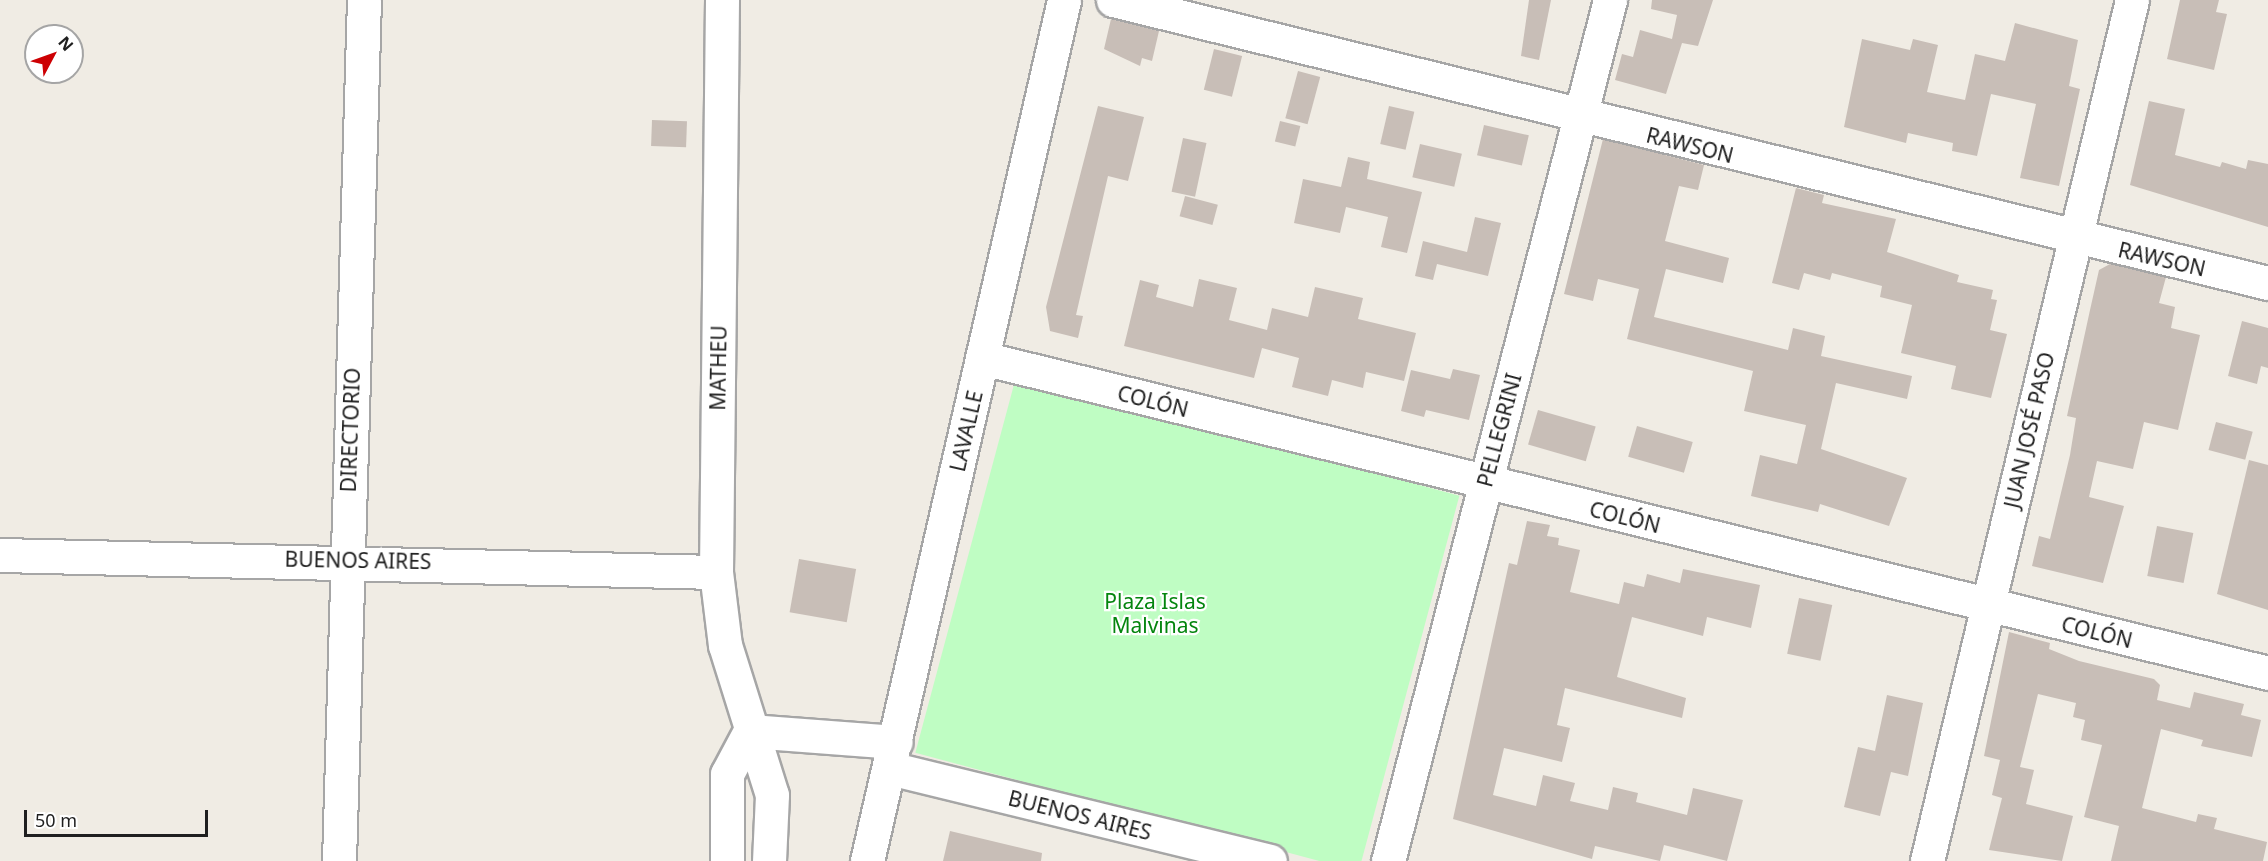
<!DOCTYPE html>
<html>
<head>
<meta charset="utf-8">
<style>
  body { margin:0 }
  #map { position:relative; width:2268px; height:861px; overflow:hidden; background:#f0ece4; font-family:"Noto Sans",sans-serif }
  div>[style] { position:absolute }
  .park>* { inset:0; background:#bffdc3; transform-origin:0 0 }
  .building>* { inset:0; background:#c8beb7; transform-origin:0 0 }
  .roads { filter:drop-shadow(2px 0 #a6a6a6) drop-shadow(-2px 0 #a6a6a6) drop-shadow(0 2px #a6a6a6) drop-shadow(0 -2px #a6a6a6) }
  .minor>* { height:33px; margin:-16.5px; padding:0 16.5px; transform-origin:16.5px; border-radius:16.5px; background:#fff }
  span { translate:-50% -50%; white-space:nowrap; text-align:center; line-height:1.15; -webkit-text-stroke:4.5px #fff; paint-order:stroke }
  .street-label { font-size:21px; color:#1f1f1f }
  .park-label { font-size:21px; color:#04850e }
  .north { position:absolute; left:24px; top:24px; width:60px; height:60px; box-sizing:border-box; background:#fff; border:2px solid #a5a5a5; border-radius:50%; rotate:49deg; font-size:16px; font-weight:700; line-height:24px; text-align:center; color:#1f1f1f }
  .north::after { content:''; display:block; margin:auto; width:21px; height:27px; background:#cd0003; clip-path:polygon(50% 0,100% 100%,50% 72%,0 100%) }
  .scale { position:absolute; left:24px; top:810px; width:184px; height:27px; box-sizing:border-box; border:3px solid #1f1f1f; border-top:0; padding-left:8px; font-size:18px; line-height:21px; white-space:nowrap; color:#1f1f1f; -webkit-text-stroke:4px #fff; paint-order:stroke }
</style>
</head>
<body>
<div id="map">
  <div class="park">
    <i style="left:1016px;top:377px;width:459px;height:389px;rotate:15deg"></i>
  </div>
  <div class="building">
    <i style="clip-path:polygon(1529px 0,1551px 0,1539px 60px,1521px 56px)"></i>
    <i style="clip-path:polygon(1652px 0,1713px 0,1698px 46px,1682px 43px,1666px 94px,1615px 80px,1622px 54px,1633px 57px,1640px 30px,1672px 39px,1677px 15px,1651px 9px)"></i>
    <i style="clip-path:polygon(2180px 0,2219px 0,2216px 12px,2227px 14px,2214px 70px,2167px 59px)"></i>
    <i style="clip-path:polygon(1111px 19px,1159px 31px,1152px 61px,1142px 58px,1140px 66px,1104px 49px)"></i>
    <i style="clip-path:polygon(2015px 23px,2078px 40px,2069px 86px,2080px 89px,2059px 186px,2020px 178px,2036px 104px,1991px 94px,1977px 156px,1952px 151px,1953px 143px,1908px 133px,1906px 143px,1844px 127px,1862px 39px,1910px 50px,1913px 39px,1938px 45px,1927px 92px,1965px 100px,1975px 54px,2005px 61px)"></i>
    <i style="left:1214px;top:49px;width:29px;height:42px;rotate:14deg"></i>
    <i style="left:1298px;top:71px;width:23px;height:49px;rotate:15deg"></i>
    <i style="clip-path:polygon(2149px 101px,2185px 109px,2175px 155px,2220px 167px,2222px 162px,2246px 169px,2248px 160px,2268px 164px,2268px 227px,2130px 185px)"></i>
    <i style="clip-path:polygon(1098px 106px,1144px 117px,1128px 181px,1108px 176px,1076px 315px,1083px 316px,1078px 338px,1050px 331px,1046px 307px)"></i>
    <i style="left:1389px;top:106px;width:26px;height:39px;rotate:13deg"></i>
    <i style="left:652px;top:120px;width:35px;height:26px;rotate:2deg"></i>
    <i style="left:1280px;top:121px;width:21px;height:21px;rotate:14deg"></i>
    <i style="left:1484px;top:125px;width:46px;height:31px;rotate:13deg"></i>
    <i style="left:1183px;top:138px;width:24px;height:55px;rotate:12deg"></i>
    <i style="clip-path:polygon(1603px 139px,1704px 165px,1698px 190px,1679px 186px,1665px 241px,1729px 258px,1723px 283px,1666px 269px,1654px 317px,1788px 350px,1793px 328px,1825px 336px,1821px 356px,1912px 376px,1907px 399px,1836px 383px,1821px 449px,1907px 478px,1889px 526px,1820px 504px,1818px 512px,1751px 496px,1760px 455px,1797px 464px,1806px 425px,1744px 411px,1753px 371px,1627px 339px,1639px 289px,1598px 279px,1593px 301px,1564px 294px)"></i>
    <i style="left:1420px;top:144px;width:43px;height:34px;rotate:13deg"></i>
    <i style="clip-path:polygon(1348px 157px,1370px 162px,1367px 179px,1422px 192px,1407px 253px,1381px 247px,1388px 217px,1346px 207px,1340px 233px,1294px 223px,1303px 179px,1341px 187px)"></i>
    <i style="clip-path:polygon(1796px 188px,1824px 195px,1822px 203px,1896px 219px,1887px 252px,1959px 275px,1957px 282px,1993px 290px,1991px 299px,1997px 300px,1990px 330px,2007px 334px,1991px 398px,1951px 389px,1956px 366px,1901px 353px,1912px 305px,1880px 297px,1882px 286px,1832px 273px,1830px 280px,1804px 273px,1799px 290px,1772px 283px)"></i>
    <i style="left:1185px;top:196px;width:34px;height:21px;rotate:15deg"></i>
    <i style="clip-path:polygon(1475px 217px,1501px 223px,1488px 276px,1437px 264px,1433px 280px,1415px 276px,1423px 241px,1467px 252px)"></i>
    <i style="clip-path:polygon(2110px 264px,2166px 277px,2159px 303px,2175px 307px,2171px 328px,2200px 335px,2178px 430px,2144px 422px,2133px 469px,2097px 461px,2089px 497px,2124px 506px,2103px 583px,2032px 566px,2039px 536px,2050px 539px,2070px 455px,2076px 418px,2067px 416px,2090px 310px,2099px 270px)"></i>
    <i style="clip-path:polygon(1199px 279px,1237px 288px,1229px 320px,1267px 330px,1272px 308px,1308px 317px,1315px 287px,1363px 298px,1358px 319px,1416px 333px,1404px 381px,1366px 372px,1363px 388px,1332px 380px,1328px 396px,1292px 387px,1299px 358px,1262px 348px,1254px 378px,1124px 346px,1140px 280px,1159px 285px,1156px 297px,1193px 307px)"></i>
    <i style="clip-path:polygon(2242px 321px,2268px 328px,2268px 368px,2261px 366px,2257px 384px,2228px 376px)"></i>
    <i style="clip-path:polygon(1453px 369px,1480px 375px,1469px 420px,1426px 410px,1424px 417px,1401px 411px,1411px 370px,1450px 379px)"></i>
    <i style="left:1538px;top:410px;width:60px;height:36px;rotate:16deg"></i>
    <i style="left:2216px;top:422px;width:38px;height:29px;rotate:15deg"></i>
    <i style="left:1637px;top:426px;width:58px;height:32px;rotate:16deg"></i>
    <i style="clip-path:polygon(2249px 460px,2268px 465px,2268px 610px,2217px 594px)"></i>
    <i style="clip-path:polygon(1527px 521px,1550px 525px,1547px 536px,1559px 538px,1558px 545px,1580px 550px,1570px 592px,1619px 604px,1624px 582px,1644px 587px,1647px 574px,1680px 583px,1683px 569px,1760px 585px,1751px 628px,1707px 617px,1703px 636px,1632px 617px,1617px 677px,1686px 698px,1682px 718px,1565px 688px,1557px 725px,1570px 728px,1562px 762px,1504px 748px,1493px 795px,1536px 806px,1543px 775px,1575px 783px,1570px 801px,1608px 810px,1613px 787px,1638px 793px,1636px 802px,1687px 815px,1693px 788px,1743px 800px,1727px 861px,1664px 845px,1660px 861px,1595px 846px,1592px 859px,1453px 819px,1509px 563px,1517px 565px)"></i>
    <i style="left:2157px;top:526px;width:37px;height:51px;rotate:11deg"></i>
    <i style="left:799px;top:559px;width:58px;height:54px;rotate:10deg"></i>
    <i style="left:1799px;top:598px;width:34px;height:57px;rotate:12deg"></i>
    <i style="clip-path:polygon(2009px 632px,2050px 643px,2049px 649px,2079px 661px,2154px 679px,2160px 685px,2157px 700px,2190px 708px,2194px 692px,2244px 704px,2241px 715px,2261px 720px,2252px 757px,2201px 746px,2203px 740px,2161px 729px,2142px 808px,2196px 822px,2198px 814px,2217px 818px,2214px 829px,2267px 842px,2263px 861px,2111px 861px,2119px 826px,2084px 817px,2102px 745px,2081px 740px,2085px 720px,2073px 717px,2076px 703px,2038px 694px,2020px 767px,2034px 770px,2026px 804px,2073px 816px,2062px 861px,1989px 850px,2002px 798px,1992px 795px,2000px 760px,1984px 756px)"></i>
    <i style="clip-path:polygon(1887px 695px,1923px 703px,1908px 776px,1891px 772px,1880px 816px,1844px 807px,1858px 747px,1875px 751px)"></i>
    <i style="clip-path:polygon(950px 831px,1042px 853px,1041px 861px,943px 861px)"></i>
  </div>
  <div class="roads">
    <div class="minor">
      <i style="left:722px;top:0;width:572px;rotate:90.6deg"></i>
      <i style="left:716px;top:572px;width:74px;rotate:83deg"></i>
      <i style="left:725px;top:645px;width:157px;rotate:72.6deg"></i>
      <i style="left:772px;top:795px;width:66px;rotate:92.6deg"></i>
      <i style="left:1113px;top:0;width:1189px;rotate:13.77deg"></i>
      <i style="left:982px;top:358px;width:1324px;rotate:13.76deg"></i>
      <i style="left:0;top:555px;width:716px;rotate:1.36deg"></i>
      <i style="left:750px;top:731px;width:146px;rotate:4.3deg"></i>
      <i style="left:889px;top:768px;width:392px;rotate:13.7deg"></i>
      <i style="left:339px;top:861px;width:861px;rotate:-88.34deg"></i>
      <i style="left:727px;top:861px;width:87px;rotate:-90deg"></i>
      <i style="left:727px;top:774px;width:49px;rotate:-61.9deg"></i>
      <i style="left:867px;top:861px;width:883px;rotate:-77.11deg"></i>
      <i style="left:1388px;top:861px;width:889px;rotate:-75.54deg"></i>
      <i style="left:1927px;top:861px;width:885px;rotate:-76.61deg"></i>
    </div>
  </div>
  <div class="street-label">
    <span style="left:1690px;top:145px;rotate:14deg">RAWSON</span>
    <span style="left:2162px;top:259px;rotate:13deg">RAWSON</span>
    <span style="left:718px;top:368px;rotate:-89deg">MATHEU</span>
    <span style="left:1153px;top:401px;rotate:14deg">COLÓN</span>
    <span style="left:350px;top:430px;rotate:-88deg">DIRECTORIO</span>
    <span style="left:1499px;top:430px;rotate:-75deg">PELLEGRINI</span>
    <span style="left:2029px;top:430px;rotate:-77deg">JUAN JOSÉ PASO</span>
    <span style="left:966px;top:431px;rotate:-77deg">LAVALLE</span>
    <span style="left:1625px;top:517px;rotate:14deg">COLÓN</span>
    <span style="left:358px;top:560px;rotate:1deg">BUENOS AIRES</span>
    <span style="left:2097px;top:632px;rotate:14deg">COLÓN</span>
    <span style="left:1080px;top:815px;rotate:14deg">BUENOS AIRES</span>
  </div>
  <div class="park-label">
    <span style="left:1155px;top:613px">Plaza Islas<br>Malvinas</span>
  </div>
  <div class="north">N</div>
  <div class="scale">50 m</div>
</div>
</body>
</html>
